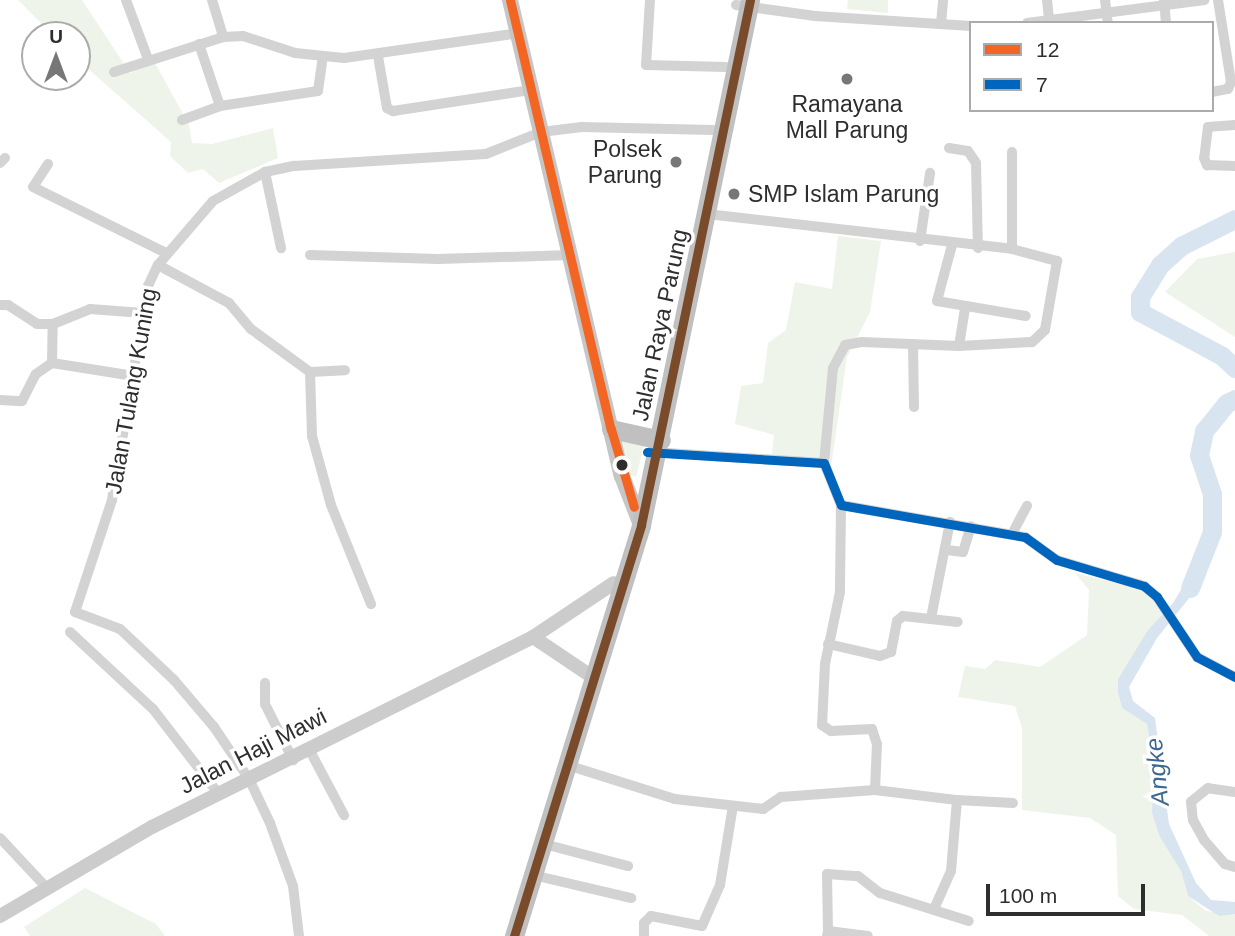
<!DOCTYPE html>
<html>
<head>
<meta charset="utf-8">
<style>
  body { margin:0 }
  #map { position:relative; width:1235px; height:936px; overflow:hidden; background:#fff; font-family:Arial,sans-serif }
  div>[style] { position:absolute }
  .green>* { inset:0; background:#eff4eb }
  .water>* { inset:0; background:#d8e5f1 }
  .river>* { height:19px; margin:-9.5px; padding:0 9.5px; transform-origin:9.5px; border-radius:9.5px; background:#d8e5f1 }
  .street>* { height:10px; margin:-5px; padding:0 5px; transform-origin:5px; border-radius:5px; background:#d3d3d3 }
  .secondary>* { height:14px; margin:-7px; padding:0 7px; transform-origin:7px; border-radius:7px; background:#ccc }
  .primary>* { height:16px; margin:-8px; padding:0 8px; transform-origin:8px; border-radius:8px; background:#c6c6c6 }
  .highway>* { height:19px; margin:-9.5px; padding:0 9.5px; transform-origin:9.5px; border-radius:9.5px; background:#c0c0c0 }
  .bus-1>* { height:9px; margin:-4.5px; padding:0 4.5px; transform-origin:4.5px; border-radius:4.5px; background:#f26522 }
  .bus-2>* { height:9px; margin:-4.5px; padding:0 4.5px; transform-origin:4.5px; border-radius:4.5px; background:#0065bd }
  .bus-3>* { height:9px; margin:-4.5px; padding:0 4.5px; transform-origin:4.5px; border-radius:4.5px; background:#7a4b2a }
  .dots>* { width:19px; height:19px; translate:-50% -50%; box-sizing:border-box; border:4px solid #fff; border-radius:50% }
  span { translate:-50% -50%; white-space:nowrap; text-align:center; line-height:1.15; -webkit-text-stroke:7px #fff; paint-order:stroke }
  .poi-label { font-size:23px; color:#2e2e2e }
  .right { translate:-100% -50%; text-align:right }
  .left { translate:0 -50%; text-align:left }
  .street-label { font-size:23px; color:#2e2e2e }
  .water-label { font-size:24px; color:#3c678f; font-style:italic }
  .legend { position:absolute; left:969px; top:21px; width:245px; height:91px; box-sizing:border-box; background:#fff; border:2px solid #ababab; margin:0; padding:9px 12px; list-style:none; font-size:21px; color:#2e2e2e }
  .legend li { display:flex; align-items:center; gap:14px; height:35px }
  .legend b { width:35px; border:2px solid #ababab }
  .north { position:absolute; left:21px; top:21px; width:70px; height:70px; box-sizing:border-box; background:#fff; border:2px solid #ababab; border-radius:50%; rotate:0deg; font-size:19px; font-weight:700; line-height:28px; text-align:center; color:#2e2e2e }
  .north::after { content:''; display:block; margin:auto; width:24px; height:32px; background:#777; clip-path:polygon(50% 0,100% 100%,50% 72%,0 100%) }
  .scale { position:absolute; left:986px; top:884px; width:159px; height:32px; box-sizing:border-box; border:4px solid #2e2e2e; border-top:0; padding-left:9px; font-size:21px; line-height:24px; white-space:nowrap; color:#2e2e2e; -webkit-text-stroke:5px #fff; paint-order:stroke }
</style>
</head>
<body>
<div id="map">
  <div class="green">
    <i style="clip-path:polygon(18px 0,82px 0,130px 73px,154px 61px,189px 125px,192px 143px,212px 144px,273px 128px,278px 158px,219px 183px,203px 169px,188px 173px,170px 156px,171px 142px,77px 59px,77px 35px,53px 35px)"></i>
    <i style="clip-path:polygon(848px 0,888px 0,888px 13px,847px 9px)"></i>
    <i style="clip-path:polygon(838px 236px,881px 241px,870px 312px,847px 357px,831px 467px,771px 463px,774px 435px,735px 424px,741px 386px,763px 383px,768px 343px,786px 330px,795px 282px,832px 289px)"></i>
    <i style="clip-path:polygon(1235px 252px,1235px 337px,1165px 292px,1197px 259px)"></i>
    <i style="clip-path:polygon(625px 435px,644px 446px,636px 477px,628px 475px,619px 441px)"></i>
    <i style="clip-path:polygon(1075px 573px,1146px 590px,1166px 608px,1118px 679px,1118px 694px,1122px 708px,1147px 723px,1153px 763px,1152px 813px,1181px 871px,1188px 896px,1206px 911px,1235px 914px,1235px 936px,1209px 936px,1182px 915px,1134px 909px,1118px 896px,1116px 835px,1090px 818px,1022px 810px,1022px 728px,1015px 706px,958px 697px,965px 666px,985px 669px,995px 660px,1040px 667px,1087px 635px,1089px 590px)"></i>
    <i style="clip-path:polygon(85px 888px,156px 924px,165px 936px,30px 936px,24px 927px)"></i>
  </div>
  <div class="water">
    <i style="clip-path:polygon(1198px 562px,1204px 566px,1194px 592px,1157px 638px,1129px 687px,1133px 701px,1155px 718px,1169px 824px,1196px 883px,1211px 900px,1235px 902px,1235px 914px,1219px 916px,1188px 896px,1181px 871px,1160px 837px,1152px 813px,1153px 763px,1147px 724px,1122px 708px,1118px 693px,1118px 679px,1148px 630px,1173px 603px)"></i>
  </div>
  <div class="river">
    <i style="left:1235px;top:219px;width:60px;rotate:153.4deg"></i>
    <i style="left:1181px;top:246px;width:28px;rotate:138deg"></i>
    <i style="left:1160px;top:265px;width:38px;rotate:122deg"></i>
    <i style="left:1140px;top:297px;width:15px;rotate:90deg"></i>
    <i style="left:1140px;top:312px;width:93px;rotate:28.2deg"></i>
    <i style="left:1222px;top:356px;width:18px;rotate:43deg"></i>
    <i style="left:1190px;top:588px;width:60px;rotate:-68.6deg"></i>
    <i style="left:1212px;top:532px;width:38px;rotate:-90deg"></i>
    <i style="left:1212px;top:494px;width:41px;rotate:-108.4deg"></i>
    <i style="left:1199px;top:455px;width:25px;rotate:-78deg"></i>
    <i style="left:1204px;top:431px;width:36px;rotate:-51deg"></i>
    <i style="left:1227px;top:403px;width:9px;rotate:-27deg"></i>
  </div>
  <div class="street">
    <i style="left:126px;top:0;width:63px;rotate:69.6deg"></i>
    <i style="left:212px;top:0;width:39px;rotate:73deg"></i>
    <i style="left:650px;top:0;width:65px;rotate:93.5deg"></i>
    <i style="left:646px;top:65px;width:80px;rotate:1.4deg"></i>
    <i style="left:1047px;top:0;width:20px;rotate:84deg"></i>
    <i style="left:1105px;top:0;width:23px;rotate:83deg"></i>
    <i style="left:1164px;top:0;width:23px;rotate:85deg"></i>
    <i style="left:736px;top:5px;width:80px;rotate:7.9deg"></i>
    <i style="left:815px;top:16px;width:156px;rotate:3.7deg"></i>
    <i style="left:1027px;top:23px;width:179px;rotate:-7.4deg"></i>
    <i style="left:941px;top:24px;width:24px;rotate:-85deg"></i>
    <i style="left:199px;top:44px;width:65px;rotate:71.3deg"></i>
    <i style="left:378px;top:56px;width:53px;rotate:80.2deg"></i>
    <i style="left:387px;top:108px;width:7px;rotate:27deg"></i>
    <i style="left:393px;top:111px;width:140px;rotate:-8.7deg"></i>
    <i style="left:114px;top:72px;width:114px;rotate:-17.8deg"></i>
    <i style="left:223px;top:37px;width:20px;rotate:-3deg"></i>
    <i style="left:243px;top:36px;width:55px;rotate:18.1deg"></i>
    <i style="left:295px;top:53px;width:49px;rotate:5.8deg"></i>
    <i style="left:344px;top:58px;width:178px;rotate:-8.1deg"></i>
    <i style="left:1212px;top:92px;width:16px;rotate:-11deg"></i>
    <i style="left:1228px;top:89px;width:8px;rotate:-67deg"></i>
    <i style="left:1231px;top:82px;width:83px;rotate:-99deg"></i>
    <i style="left:182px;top:120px;width:40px;rotate:-20.2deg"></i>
    <i style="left:220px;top:106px;width:99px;rotate:-8.7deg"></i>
    <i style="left:318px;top:91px;width:34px;rotate:-82deg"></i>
    <i style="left:1235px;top:125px;width:27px;rotate:176deg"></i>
    <i style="left:1208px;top:127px;width:31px;rotate:97deg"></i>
    <i style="left:1204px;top:158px;width:8px;rotate:67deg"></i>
    <i style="left:1207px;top:165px;width:28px;rotate:2deg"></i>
    <i style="left:949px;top:148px;width:19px;rotate:9deg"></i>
    <i style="left:968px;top:151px;width:14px;rotate:56deg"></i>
    <i style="left:976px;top:163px;width:85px;rotate:88.7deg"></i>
    <i style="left:1012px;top:152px;width:97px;rotate:90deg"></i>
    <i style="left:0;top:163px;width:7px;rotate:-45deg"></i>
    <i style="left:48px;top:164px;width:27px;rotate:123deg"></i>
    <i style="left:33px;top:187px;width:148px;rotate:26.4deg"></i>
    <i style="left:265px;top:172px;width:78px;rotate:78.1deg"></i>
    <i style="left:707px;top:214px;width:307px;rotate:6.5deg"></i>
    <i style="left:1012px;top:249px;width:47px;rotate:14.9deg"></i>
    <i style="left:1057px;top:261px;width:70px;rotate:99.9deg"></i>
    <i style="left:1045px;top:330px;width:18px;rotate:137deg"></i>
    <i style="left:1032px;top:342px;width:73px;rotate:176.9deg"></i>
    <i style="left:959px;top:346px;width:37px;rotate:-81deg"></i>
    <i style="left:920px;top:241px;width:69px;rotate:-81.6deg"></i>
    <i style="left:952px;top:245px;width:58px;rotate:105deg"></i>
    <i style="left:937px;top:301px;width:90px;rotate:9.6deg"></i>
    <i style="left:310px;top:255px;width:128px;rotate:1.8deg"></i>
    <i style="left:438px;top:259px;width:134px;rotate:-1.7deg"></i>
    <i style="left:158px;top:265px;width:81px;rotate:28.2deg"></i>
    <i style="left:229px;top:303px;width:34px;rotate:50deg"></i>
    <i style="left:251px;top:329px;width:73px;rotate:36.1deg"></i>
    <i style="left:310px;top:372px;width:64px;rotate:88.2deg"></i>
    <i style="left:312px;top:436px;width:72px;rotate:74.6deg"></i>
    <i style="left:331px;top:505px;width:107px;rotate:68deg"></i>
    <i style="left:0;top:305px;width:8px"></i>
    <i style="left:8px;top:305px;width:35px;rotate:33deg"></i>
    <i style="left:37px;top:324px;width:16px"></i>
    <i style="left:913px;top:344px;width:63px;rotate:89.1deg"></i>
    <i style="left:52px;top:363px;width:39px;rotate:-89deg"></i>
    <i style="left:53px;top:324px;width:40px;rotate:-22deg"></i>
    <i style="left:90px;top:309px;width:53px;rotate:4.3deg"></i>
    <i style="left:310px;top:372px;width:35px;rotate:-3deg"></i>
    <i style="left:0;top:400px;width:22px;rotate:3deg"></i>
    <i style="left:22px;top:401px;width:30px;rotate:-63deg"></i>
    <i style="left:36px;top:374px;width:19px;rotate:-35deg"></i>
    <i style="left:52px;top:363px;width:83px;rotate:9deg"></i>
    <i style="left:652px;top:452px;width:172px;rotate:3.7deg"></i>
    <i style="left:824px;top:463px;width:45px;rotate:68deg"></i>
    <i style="left:841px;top:505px;width:187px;rotate:9.9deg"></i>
    <i style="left:1025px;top:537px;width:39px;rotate:36deg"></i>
    <i style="left:1057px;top:560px;width:91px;rotate:16.6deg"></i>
    <i style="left:1144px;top:586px;width:17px;rotate:40deg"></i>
    <i style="left:1157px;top:597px;width:72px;rotate:56.3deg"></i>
    <i style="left:1197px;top:657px;width:43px;rotate:27.8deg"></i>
    <i style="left:824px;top:463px;width:95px;rotate:-84.6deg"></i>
    <i style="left:833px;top:368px;width:26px;rotate:-62deg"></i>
    <i style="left:845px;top:345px;width:17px;rotate:-10deg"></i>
    <i style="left:862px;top:342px;width:97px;rotate:2.4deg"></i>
    <i style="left:841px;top:505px;width:87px;rotate:90.7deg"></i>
    <i style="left:840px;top:592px;width:74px;rotate:101.8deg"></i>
    <i style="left:825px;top:664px;width:61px;rotate:92.8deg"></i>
    <i style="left:822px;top:725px;width:11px;rotate:34deg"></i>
    <i style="left:831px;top:731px;width:41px;rotate:-2.8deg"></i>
    <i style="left:872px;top:729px;width:16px;rotate:72deg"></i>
    <i style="left:877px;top:744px;width:46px;rotate:92.5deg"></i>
    <i style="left:875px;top:790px;width:83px;rotate:7deg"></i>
    <i style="left:957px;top:800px;width:71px;rotate:94.8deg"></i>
    <i style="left:951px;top:871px;width:42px;rotate:114.1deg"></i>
    <i style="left:1012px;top:534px;width:32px;rotate:-62deg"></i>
    <i style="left:947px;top:550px;width:16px;rotate:7deg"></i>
    <i style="left:963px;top:552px;width:27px;rotate:-73deg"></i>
    <i style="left:931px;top:618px;width:98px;rotate:-78.8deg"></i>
    <i style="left:70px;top:632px;width:113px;rotate:42.9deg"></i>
    <i style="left:153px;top:709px;width:106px;rotate:52.3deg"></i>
    <i style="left:828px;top:644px;width:53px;rotate:13deg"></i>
    <i style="left:880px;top:656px;width:12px;rotate:-20deg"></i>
    <i style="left:891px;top:652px;width:32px;rotate:-79deg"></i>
    <i style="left:897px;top:621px;width:8px;rotate:-40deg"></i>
    <i style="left:903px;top:616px;width:55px;rotate:6.2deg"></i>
    <i style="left:265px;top:683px;width:21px;rotate:90deg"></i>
    <i style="left:265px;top:704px;width:63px;rotate:63.4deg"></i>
    <i style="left:309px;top:749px;width:75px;rotate:62.1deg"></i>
    <i style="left:567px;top:765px;width:113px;rotate:17.5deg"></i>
    <i style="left:675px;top:799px;width:89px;rotate:6.5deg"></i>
    <i style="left:763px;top:809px;width:22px;rotate:-34deg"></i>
    <i style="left:781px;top:797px;width:94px;rotate:-4.3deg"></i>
    <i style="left:1235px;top:792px;width:27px;rotate:-172deg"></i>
    <i style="left:1208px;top:788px;width:22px;rotate:141deg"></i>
    <i style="left:1191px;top:802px;width:18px;rotate:84deg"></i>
    <i style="left:1193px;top:820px;width:23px;rotate:61deg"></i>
    <i style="left:1204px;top:840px;width:32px;rotate:49deg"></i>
    <i style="left:1225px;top:864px;width:10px;rotate:17deg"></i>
    <i style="left:957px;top:800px;width:56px;rotate:3.1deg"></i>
    <i style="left:0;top:838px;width:69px;rotate:46.8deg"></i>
    <i style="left:544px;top:844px;width:87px;rotate:14.7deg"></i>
    <i style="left:533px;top:875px;width:101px;rotate:13.2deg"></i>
    <i style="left:828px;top:931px;width:57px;rotate:-91deg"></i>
    <i style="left:827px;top:874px;width:31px;rotate:4deg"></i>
    <i style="left:858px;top:876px;width:28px;rotate:38deg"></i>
    <i style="left:880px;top:893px;width:93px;rotate:17.5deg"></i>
    <i style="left:299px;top:936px;width:50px;rotate:-96.8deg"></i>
    <i style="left:293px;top:886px;width:67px;rotate:-110.1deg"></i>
    <i style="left:270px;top:823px;width:49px;rotate:-115.5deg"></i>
    <i style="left:249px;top:779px;width:63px;rotate:-123.9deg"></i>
    <i style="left:214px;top:727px;width:62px;rotate:-130.4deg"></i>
    <i style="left:174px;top:680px;width:74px;rotate:-136.6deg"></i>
    <i style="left:120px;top:629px;width:48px;rotate:-159.3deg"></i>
    <i style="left:75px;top:612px;width:118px;rotate:-71.7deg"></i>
    <i style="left:112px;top:500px;width:217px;rotate:-80.5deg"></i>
    <i style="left:148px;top:286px;width:23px;rotate:-65deg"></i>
    <i style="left:158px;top:265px;width:84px;rotate:-49.3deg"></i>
    <i style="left:213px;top:201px;width:60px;rotate:-29.1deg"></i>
    <i style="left:265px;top:172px;width:30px;rotate:-12deg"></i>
    <i style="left:294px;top:166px;width:192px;rotate:-3.6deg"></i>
    <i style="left:486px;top:154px;width:59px;rotate:-21.8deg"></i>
    <i style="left:541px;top:132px;width:41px;rotate:-7deg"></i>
    <i style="left:582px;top:127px;width:132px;rotate:1.3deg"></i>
    <i style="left:644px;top:936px;width:13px;rotate:-90deg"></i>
    <i style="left:644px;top:923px;width:10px;rotate:-45deg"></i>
    <i style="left:651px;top:916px;width:52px;rotate:11.1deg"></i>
    <i style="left:702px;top:926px;width:45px;rotate:-66.3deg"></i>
    <i style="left:720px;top:885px;width:80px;rotate:-80.7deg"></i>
    <i style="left:827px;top:936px;width:5px;rotate:-79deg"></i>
    <i style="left:828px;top:931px;width:40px;rotate:7.1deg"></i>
  </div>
  <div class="secondary">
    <i style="left:533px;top:637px;width:73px;rotate:33.9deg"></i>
    <i style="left:0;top:916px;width:176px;rotate:-30.4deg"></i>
    <i style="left:152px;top:827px;width:426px;rotate:-26.5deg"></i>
    <i style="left:533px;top:637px;width:97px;rotate:-33.7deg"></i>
  </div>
  <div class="primary">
    <i style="left:510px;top:0;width:489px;rotate:76.8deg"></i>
    <i style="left:622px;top:476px;width:53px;rotate:68.8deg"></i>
  </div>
  <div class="highway">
    <i style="left:611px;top:429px;width:51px;rotate:12.4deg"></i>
    <i style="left:514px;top:936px;width:430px;rotate:-72.8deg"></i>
    <i style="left:641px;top:525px;width:536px;rotate:-78.27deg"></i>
  </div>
  <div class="bus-1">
    <i style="left:510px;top:0;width:441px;rotate:76.8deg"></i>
    <i style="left:611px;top:429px;width:81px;rotate:73.6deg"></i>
  </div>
  <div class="bus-2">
    <i style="left:647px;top:452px;width:177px;rotate:3.6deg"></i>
    <i style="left:824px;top:463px;width:45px;rotate:68deg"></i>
    <i style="left:841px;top:505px;width:187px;rotate:9.9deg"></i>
    <i style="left:1025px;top:537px;width:39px;rotate:36deg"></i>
    <i style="left:1057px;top:560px;width:91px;rotate:16.6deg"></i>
    <i style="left:1144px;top:586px;width:17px;rotate:40deg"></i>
    <i style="left:1157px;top:597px;width:72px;rotate:56.3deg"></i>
    <i style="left:1197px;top:657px;width:43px;rotate:27.8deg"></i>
  </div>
  <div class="bus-3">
    <i style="left:514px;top:936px;width:430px;rotate:-72.8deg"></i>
    <i style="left:641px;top:525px;width:536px;rotate:-78.27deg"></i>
  </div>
  <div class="dots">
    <i style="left:847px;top:79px;background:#777"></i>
    <i style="left:676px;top:162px;background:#777"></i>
    <i style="left:734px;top:194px;background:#777"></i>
    <i style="left:622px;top:465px;background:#2e2e2e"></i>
  </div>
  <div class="poi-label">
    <span style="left:847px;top:117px">Ramayana<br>Mall Parung</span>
    <span class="right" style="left:662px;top:162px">Polsek<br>Parung</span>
    <span class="left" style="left:748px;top:194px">SMP Islam Parung</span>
  </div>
  <div class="street-label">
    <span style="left:660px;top:325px;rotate:-78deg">Jalan Raya Parung</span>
    <span style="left:131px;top:391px;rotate:-80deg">Jalan Tulang Kuning</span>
    <span style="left:253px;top:751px;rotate:-27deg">Jalan Haji Mawi</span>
  </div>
  <div class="water-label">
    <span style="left:1157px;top:772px;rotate:-96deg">Angke</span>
  </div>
  <ul class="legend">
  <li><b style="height:9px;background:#f26522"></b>12</li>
  <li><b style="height:9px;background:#0065bd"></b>7</li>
  </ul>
  <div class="north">U</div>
  <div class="scale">100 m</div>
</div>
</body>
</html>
